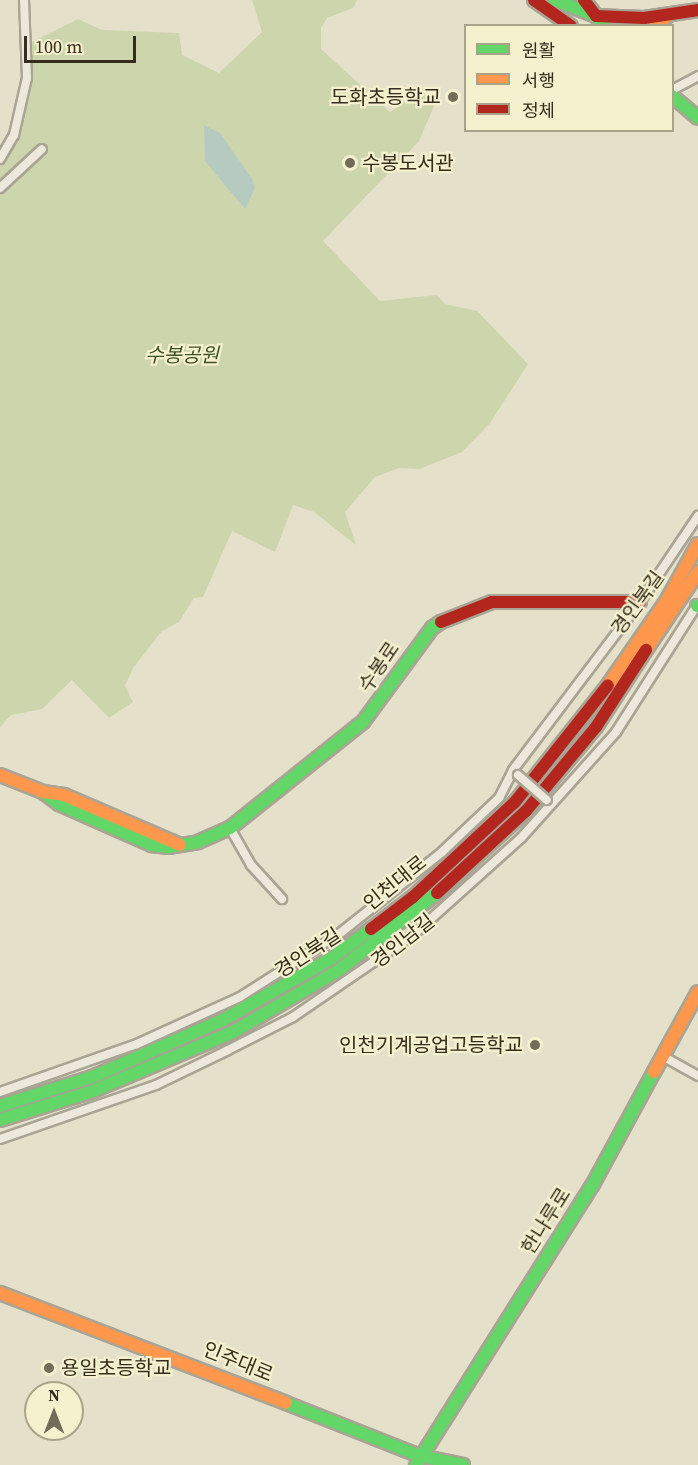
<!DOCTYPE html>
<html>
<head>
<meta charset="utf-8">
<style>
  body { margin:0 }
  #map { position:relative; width:698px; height:1465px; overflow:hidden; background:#e4e0ca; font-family:"Source Serif 4","Noto Sans KR",serif }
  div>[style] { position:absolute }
  .green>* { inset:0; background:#cdd5ac }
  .water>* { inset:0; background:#b6cac0 }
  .roads { filter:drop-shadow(2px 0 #a9a494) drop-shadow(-2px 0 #a9a494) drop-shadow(0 2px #a9a494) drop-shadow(0 -2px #a9a494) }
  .street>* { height:8px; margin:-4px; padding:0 4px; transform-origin:4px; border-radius:4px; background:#ece9dc }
  .fast>* { height:12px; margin:-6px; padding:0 6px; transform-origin:6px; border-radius:6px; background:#63d668 }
  .slow>* { height:12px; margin:-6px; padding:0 6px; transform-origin:6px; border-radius:6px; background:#ff974d }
  .jam>* { height:12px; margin:-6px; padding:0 6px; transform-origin:6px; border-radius:6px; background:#b3261e }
  .bridges { filter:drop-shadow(2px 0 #a9a494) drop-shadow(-2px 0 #a9a494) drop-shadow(0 2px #a9a494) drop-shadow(0 -2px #a9a494) }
  .street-bridge>* { height:8px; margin:-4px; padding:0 4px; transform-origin:4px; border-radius:4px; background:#ece9dc }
  .dots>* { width:16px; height:16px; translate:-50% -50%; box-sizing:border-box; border:3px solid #f5f1cf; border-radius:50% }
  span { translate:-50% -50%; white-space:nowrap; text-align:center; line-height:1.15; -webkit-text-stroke:4.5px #f5f1cf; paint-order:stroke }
  .poi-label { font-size:20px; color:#362d1c }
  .right { translate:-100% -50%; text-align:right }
  .left { translate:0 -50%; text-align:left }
  .park-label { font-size:20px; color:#3e5323; font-style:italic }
  .street-label { font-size:20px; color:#362d1c }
  .legend { position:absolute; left:464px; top:24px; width:210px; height:108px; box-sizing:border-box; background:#f5f1cf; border:2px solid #a9a387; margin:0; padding:8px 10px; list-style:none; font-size:18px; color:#362d1c }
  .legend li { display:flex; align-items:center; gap:12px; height:30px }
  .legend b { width:30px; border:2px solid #a9a387 }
  .north { position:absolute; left:24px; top:1381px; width:60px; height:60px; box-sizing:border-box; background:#f5f1cf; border:2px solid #a9a387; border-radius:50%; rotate:0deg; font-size:16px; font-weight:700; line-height:24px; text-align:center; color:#362d1c }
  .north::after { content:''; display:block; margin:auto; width:21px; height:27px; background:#736c59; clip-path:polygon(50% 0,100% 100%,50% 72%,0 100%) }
  .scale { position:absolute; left:24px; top:36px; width:112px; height:27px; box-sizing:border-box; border:3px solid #362d1c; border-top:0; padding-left:8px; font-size:18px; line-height:21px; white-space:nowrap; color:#362d1c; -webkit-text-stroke:4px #f5f1cf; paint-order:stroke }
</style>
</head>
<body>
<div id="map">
  <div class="green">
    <i style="clip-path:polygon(252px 0,357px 0,353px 8px,327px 18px,321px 28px,321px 49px,390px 112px,423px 90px,434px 106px,419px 141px,323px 241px,380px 301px,437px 295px,445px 304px,477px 311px,528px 364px,490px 423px,462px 452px,419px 469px,399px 468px,375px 477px,345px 512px,356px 545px,314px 512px,293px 505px,275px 552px,232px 531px,203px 597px,194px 598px,179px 622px,162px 631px,133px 668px,125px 686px,133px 702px,109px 718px,72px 680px,42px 709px,11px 715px,0 727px,0 159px,14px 135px,27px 78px,28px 44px,78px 19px,102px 30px,179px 33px,182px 55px,219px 73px,262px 32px)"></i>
  </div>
  <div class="water">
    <i style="clip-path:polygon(204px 125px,220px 133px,252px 179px,255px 188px,245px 209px,205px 161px)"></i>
  </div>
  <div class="roads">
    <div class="street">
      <i style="left:672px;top:90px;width:30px;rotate:-28deg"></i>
      <i style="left:0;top:159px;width:28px;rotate:-60deg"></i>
      <i style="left:14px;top:135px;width:58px;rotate:-77.2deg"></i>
      <i style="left:27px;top:78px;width:78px;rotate:-92.2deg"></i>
      <i style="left:0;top:188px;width:57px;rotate:-42.9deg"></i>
      <i style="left:230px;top:828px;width:43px;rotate:60.4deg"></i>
      <i style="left:251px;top:865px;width:46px;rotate:47.6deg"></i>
      <i style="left:664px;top:1057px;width:39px;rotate:29deg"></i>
      <i style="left:0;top:1092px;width:145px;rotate:-19.3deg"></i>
      <i style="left:137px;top:1044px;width:113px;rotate:-24.5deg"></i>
      <i style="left:240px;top:997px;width:117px;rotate:-32.5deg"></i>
      <i style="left:339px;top:934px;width:132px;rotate:-38.5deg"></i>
      <i style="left:442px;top:852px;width:79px;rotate:-43.5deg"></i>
      <i style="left:499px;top:798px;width:31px;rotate:-63deg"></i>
      <i style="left:513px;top:770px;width:211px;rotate:-52.9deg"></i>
      <i style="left:640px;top:602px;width:104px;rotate:-56deg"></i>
      <i style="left:0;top:1139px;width:165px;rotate:-19.1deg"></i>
      <i style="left:156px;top:1085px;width:80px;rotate:-25.9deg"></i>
      <i style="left:228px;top:1050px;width:73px;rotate:-26.9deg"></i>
      <i style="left:293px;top:1017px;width:147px;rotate:-34.4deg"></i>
      <i style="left:414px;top:934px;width:144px;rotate:-41.9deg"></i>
      <i style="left:521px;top:838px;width:142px;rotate:-48.1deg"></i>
      <i style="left:616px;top:732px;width:152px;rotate:-57.4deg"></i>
    </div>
    <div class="fast">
      <i style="left:555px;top:0;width:44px;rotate:21.3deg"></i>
      <i style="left:596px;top:16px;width:13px;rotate:51deg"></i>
      <i style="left:672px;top:96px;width:34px;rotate:40deg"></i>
      <i style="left:697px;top:606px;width:1px"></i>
      <i style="left:43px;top:792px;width:20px;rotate:37deg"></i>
      <i style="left:59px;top:804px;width:102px;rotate:23.8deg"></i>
      <i style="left:152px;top:845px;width:16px;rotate:7deg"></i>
      <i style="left:168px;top:847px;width:30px;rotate:-9deg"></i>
      <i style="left:198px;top:842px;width:35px;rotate:-24deg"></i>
      <i style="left:230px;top:828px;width:170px;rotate:-38.6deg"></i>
      <i style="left:363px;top:722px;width:117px;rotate:-53.7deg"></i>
      <i style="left:432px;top:628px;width:11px;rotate:-34deg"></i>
      <i style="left:0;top:1106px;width:96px;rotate:-17.5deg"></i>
      <i style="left:92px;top:1077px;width:143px;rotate:-23.5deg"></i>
      <i style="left:223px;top:1020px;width:125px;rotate:-29.6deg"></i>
      <i style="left:332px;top:958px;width:49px;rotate:-36.6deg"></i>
      <i style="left:0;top:1120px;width:97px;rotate:-17.3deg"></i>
      <i style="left:93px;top:1091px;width:152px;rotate:-22.9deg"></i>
      <i style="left:233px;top:1032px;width:123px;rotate:-30.3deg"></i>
      <i style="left:339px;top:970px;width:125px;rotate:-38.2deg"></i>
      <i style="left:286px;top:1403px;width:144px;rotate:21.6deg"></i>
      <i style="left:420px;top:1456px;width:44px;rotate:11.8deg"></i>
      <i style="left:416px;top:1465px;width:330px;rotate:-57.8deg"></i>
      <i style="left:592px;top:1186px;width:130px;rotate:-61.5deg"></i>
    </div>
    <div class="slow">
      <i style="left:655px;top:26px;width:19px;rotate:-39deg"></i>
      <i style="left:646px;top:650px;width:94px;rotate:-56.3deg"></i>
      <i style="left:608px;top:685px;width:103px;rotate:-55.2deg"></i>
      <i style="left:667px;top:600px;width:64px;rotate:-61deg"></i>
      <i style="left:0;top:775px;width:46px;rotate:21.6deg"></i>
      <i style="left:43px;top:792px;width:21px;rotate:8deg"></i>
      <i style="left:64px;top:795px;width:126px;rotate:23.3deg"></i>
      <i style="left:654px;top:1072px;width:91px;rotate:-61.2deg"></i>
      <i style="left:0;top:1293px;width:306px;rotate:21deg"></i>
    </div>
    <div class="jam">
      <i style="left:534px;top:0;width:45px;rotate:35.1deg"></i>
      <i style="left:584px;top:0;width:20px;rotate:53deg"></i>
      <i style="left:596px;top:16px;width:48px;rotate:2.4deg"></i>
      <i style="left:644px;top:18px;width:55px;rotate:-8.4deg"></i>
      <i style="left:441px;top:622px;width:55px;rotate:-21.4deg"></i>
      <i style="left:492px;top:602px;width:148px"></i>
      <i style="left:437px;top:893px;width:121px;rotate:-42.7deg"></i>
      <i style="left:526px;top:811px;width:109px;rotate:-50.2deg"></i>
      <i style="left:596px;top:727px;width:92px;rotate:-57deg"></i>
      <i style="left:371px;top:929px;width:53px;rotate:-37.3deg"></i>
      <i style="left:413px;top:897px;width:139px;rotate:-43deg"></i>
      <i style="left:515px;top:802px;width:149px;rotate:-51.5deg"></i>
    </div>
  </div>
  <div class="bridges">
    <div class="street-bridge">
      <i style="left:518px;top:775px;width:38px;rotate:41deg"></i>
    </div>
  </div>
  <div class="dots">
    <i style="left:453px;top:97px;background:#736c59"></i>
    <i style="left:350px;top:163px;background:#736c59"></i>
    <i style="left:535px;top:1045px;background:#736c59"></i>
    <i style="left:49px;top:1368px;background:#736c59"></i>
  </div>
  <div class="poi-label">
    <span class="right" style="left:441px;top:97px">도화초등학교</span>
    <span class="left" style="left:362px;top:163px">수봉도서관</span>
    <span class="right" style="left:523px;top:1045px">인천기계공업고등학교</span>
    <span class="left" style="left:61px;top:1368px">용일초등학교</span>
  </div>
  <div class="park-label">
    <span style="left:182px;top:355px">수봉공원</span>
  </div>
  <div class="street-label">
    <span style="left:638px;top:603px;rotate:-54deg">경인북길</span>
    <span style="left:379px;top:667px;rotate:-56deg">수봉로</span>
    <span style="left:395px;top:883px;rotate:-39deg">인천대로</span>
    <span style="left:403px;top:941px;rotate:-38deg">경인남길</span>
    <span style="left:308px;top:953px;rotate:-33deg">경인북길</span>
    <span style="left:546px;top:1221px;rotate:-58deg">한나루로</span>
    <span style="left:238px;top:1362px;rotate:22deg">인주대로</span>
  </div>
  <ul class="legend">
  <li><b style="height:8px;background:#63d668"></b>원활</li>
  <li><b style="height:8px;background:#ff974d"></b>서행</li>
  <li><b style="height:8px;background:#b3261e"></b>정체</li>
  </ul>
  <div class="north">N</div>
  <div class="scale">100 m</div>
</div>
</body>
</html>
